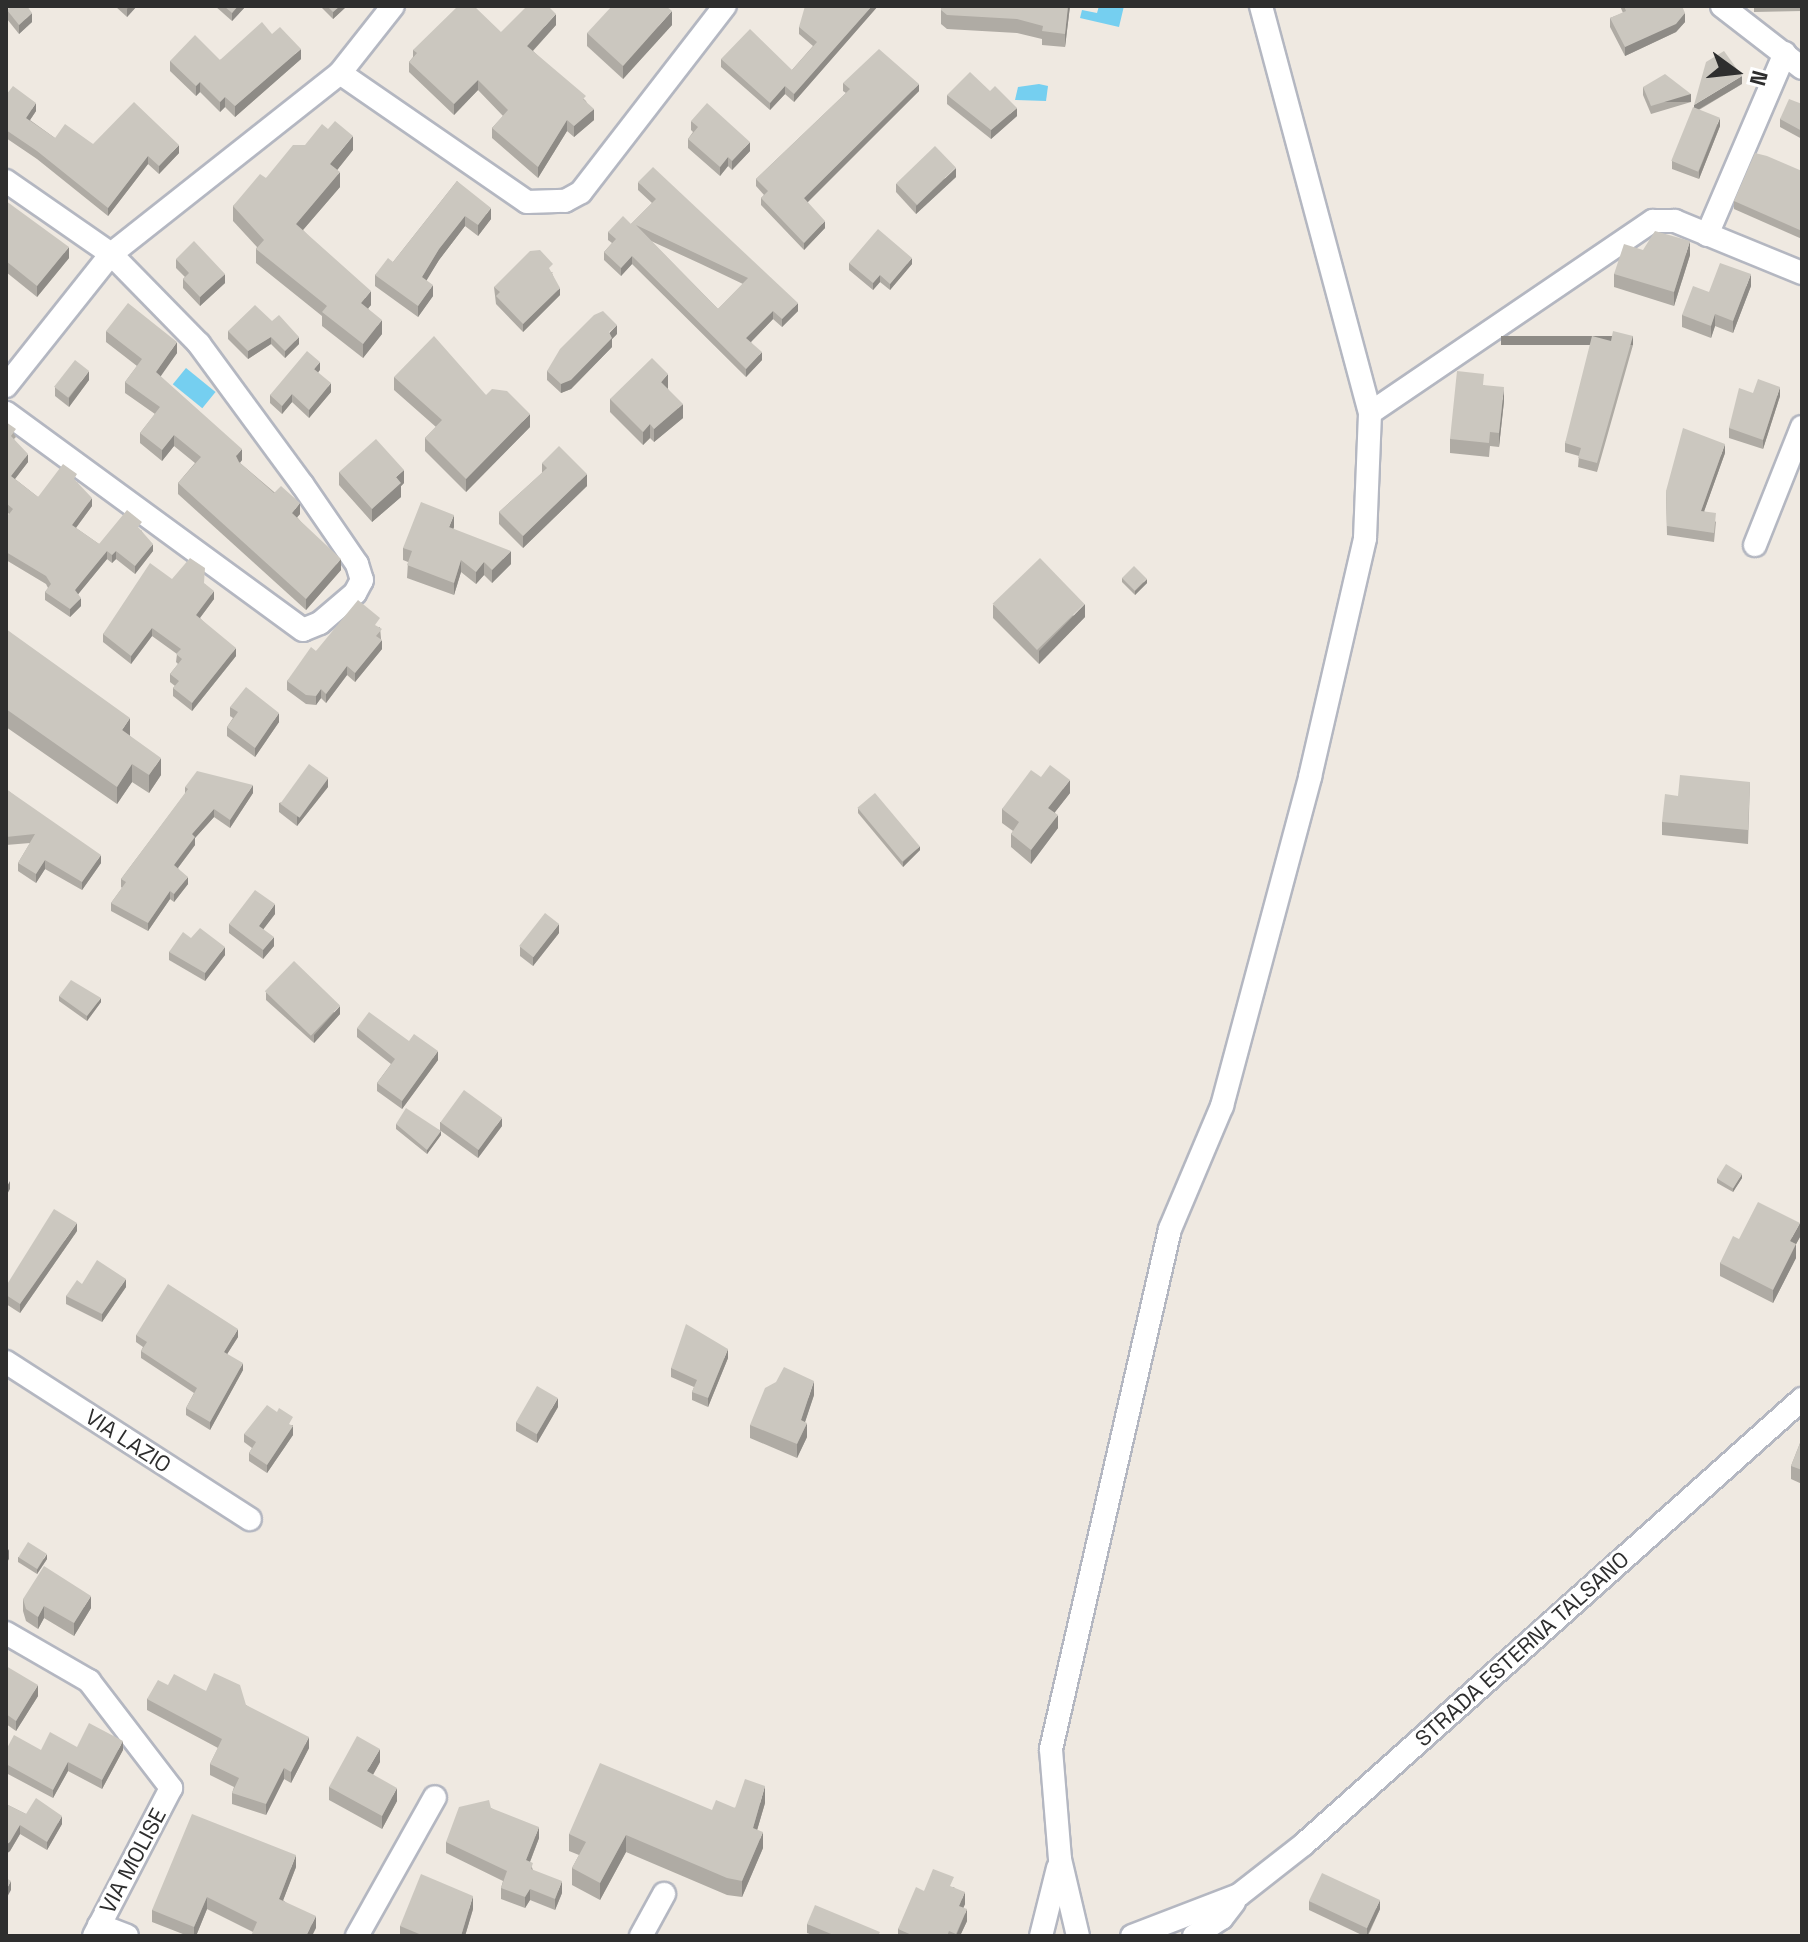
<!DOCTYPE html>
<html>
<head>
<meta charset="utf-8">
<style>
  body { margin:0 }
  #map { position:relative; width:1808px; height:1942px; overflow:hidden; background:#efe9e1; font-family:"Space Grotesk",sans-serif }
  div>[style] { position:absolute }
  .water>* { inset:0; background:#75cff0; transform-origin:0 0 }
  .roads { filter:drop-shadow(2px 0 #b4b7c1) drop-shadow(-2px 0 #b4b7c1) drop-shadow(0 2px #b4b7c1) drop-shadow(0 -2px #b4b7c1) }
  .minor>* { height:22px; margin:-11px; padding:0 11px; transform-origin:11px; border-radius:11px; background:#fff }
  .wall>* { inset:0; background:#afaba4 }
  .shaded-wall>* { inset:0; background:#8e8b86; transform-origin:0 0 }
  .building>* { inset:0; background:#cbc7bf; transform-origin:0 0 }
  span { translate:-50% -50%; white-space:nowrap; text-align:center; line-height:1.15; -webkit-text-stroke:6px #fff; paint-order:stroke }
  .street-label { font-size:22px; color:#2e2e2e }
  .frame { position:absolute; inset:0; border:8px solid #2e2e2e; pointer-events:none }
  .north { position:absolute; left:1696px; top:32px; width:80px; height:80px; -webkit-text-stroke:6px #fff; paint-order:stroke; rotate:105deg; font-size:22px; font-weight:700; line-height:32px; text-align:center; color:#2e2e2e }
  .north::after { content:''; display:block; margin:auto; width:28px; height:36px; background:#2e2e2e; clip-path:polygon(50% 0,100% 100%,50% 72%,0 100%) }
</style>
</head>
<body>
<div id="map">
  <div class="water">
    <i style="clip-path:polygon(1099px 6px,1124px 6px,1119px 27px,1080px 18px,1082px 10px,1097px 13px)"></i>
    <i style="clip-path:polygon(1039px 84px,1048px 86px,1046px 101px,1015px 100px,1018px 87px)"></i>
    <i style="left:186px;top:368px;width:38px;height:21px;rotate:39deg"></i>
  </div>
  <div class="roads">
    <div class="minor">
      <i style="left:1722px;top:6px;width:101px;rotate:37.8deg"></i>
      <i style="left:340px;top:73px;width:227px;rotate:34.6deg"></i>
      <i style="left:527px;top:202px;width:38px;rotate:-2deg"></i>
      <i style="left:565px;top:201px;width:18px;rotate:-29deg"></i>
      <i style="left:581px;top:192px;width:235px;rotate:-52.3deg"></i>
      <i style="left:6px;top:181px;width:128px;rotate:34.8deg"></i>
      <i style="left:111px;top:254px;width:126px;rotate:45.6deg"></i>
      <i style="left:199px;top:344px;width:174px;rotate:53.7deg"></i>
      <i style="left:302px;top:484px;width:97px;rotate:55.5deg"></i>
      <i style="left:357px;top:564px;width:17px;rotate:73deg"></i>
      <i style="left:362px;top:580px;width:15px;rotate:118deg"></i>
      <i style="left:355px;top:593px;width:46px;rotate:139.4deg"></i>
      <i style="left:320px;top:623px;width:18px;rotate:158deg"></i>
      <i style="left:303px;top:630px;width:368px;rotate:-143.8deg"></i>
      <i style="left:1707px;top:235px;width:198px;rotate:-66.8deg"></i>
      <i style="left:6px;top:386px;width:169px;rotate:-51.5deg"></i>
      <i style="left:111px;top:254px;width:292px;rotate:-38.3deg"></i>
      <i style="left:340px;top:73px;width:85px;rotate:-51.7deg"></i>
      <i style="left:1370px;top:413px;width:342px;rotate:-34.2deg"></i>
      <i style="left:1653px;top:221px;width:22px"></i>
      <i style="left:1675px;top:221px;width:137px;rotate:22.3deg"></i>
      <i style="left:1755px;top:545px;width:127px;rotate:-68.3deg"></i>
      <i style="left:6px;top:1362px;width:290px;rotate:32.8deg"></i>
      <i style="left:6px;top:1633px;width:96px;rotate:30deg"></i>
      <i style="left:89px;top:1681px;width:135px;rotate:52.5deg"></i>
      <i style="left:171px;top:1788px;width:167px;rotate:117.5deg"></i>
      <i style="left:99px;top:1925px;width:30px;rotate:21deg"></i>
      <i style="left:357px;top:1936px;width:159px;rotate:-60.7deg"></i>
      <i style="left:641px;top:1936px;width:48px;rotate:-61.3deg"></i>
      <i style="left:1041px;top:1936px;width:70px;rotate:-76deg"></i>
      <i style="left:1078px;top:1936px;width:79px;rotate:-103.2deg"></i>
      <i style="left:1060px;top:1859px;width:110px;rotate:-94.7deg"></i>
      <i style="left:1051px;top:1749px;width:533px;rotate:-77.11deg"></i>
      <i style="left:1170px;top:1229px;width:134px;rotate:-67.1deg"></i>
      <i style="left:1222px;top:1106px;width:341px;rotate:-75deg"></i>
      <i style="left:1310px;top:777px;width:245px;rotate:-77deg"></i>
      <i style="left:1365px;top:538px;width:125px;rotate:-87.7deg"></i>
      <i style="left:1370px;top:413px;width:421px;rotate:-105deg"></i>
      <i style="left:1132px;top:1936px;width:115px;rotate:-21deg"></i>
      <i style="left:1239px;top:1895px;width:83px;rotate:-38.1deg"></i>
      <i style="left:1304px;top:1844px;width:668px;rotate:-41.78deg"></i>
      <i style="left:1194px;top:1936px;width:33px;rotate:-33deg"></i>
      <i style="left:1222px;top:1918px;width:20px;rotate:-53deg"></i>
    </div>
  </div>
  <div class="wall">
    <i style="clip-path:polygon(115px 6px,137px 6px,127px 17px)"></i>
    <i style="clip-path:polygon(215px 6px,246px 6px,232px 21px)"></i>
    <i style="clip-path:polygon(320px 6px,347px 6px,333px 19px)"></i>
    <i style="clip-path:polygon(878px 6px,794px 102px,785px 94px,770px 110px,721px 67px,721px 59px,792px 70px,813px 46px,799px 34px,799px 27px)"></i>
    <i style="clip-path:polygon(941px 6px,1070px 6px,1065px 47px,1042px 45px,1042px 39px,1017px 33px,947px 29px,941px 24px)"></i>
    <i style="clip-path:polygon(1620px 6px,1682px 6px,1685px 22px,1676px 32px,1625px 56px,1610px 27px,1610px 18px,1623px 13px)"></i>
    <i style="clip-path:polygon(1754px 6px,1802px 6px,1802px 11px,1754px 12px)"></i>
    <i style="clip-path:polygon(7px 10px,32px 22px,19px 34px,7px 19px)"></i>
    <i style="clip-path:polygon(556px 25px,533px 51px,586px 101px,594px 120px,574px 137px,567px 131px,538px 178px,492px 138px,492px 128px,503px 116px,478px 90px,454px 115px,409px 72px,409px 62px,413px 57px,413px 50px,501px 32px)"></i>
    <i style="clip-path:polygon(672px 25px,623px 79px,587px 46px,587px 33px)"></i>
    <i style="clip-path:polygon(272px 34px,301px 59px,235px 117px,225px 107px,220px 112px,200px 92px,196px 96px,170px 71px,170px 61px,220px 60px)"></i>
    <i style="clip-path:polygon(843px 83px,919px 91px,807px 202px,825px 228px,804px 250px,761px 205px,761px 198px,764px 195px,756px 186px,756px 179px,846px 93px,843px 91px)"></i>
    <i style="clip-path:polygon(1742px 84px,1699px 110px,1720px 126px,1699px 179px,1672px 169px,1672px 161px,1694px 108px)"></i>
    <i style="clip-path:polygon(1643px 87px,1691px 102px,1651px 114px,1643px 95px)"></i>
    <i style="clip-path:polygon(6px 95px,36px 111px,30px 120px,55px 138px,93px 144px,179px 153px,159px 174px,148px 164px,108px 216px,37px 159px,6px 138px)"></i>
    <i style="clip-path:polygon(947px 95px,1017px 116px,991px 139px,947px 104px)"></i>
    <i style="clip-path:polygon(1802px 104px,1802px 139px,1780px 127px,1780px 119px)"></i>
    <i style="clip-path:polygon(691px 121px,750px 151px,732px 170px,728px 166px,720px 176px,688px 148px,688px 139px,693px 132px,691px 130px)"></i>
    <i style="clip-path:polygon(353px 150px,337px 170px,340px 187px,303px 230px,371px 305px,368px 308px,382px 334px,363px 358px,322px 326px,322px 316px,256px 263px,256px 249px,257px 247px,233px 221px,233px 206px,266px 178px)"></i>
    <i style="clip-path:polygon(1802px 171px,1802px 239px,1734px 209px,1734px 201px)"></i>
    <i style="clip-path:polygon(956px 177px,916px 214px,896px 192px,896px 184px)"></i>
    <i style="clip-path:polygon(457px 181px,491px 219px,478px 236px,465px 226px,439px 260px,426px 280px,433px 296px,418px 317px,375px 286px,375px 275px,393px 262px)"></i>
    <i style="clip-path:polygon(evenodd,638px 182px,798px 311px,782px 327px,773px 319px,751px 342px,762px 360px,746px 377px,632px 264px,621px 276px,604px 260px,604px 252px,612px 243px,608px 240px,608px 232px,631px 224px,652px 203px,638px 190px,638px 182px,651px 241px,701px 264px,743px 284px,718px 309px,651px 241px)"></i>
    <i style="clip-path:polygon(6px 201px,69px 258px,37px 297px,6px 272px)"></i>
    <i style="clip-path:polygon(1643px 250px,1690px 255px,1674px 306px,1614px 287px,1614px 274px)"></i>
    <i style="clip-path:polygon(176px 259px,225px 283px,200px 306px,183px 288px,183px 279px,185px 277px,176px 268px)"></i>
    <i style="clip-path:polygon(849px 263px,912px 264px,890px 290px,880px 282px,873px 290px,849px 270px)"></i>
    <i style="clip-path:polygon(553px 272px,552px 273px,560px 295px,523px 332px,496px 304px,494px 287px)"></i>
    <i style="clip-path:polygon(1751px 286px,1733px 333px,1715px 326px,1711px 338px,1682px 327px,1682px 315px,1709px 292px)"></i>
    <i style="clip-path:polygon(272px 321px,299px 344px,285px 358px,271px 344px,248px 359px,228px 339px,228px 331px)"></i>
    <i style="clip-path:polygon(106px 331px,177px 353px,160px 376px,242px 460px,240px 463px,300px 514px,297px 517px,341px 570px,306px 610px,178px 494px,178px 483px,195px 463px,174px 446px,162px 461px,140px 443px,140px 433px,155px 414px,125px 393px,125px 382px,137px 366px,106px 342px)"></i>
    <i style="clip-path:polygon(617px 334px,612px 339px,612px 347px,571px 389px,561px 393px,547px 380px,547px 371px)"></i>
    <i style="clip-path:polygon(1611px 341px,1633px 345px,1597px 472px,1578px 467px,1579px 456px,1565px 452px,1565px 443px)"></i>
    <i style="clip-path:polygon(320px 370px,318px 372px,331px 392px,309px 418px,292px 402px,282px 414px,270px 403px,270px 395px)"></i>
    <i style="clip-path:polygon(394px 377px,486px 395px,530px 427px,466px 492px,425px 451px,425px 438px,436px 427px,394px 390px)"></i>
    <i style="clip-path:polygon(89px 380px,69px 407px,55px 396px,55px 387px)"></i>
    <i style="clip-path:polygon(1484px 385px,1504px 401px,1499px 447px,1490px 446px,1489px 457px,1450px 453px,1450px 439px)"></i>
    <i style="clip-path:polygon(668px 388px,668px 389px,683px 418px,654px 442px,650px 438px,643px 445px,610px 412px,610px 399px)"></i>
    <i style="clip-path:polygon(1753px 393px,1780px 396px,1763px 449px,1729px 438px,1729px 428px)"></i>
    <i style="clip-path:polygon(6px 422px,16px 437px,14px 439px,28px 462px,15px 479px,38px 497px,77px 482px,92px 506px,76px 528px,99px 544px,142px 530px,141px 530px,153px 551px,135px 574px,116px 559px,112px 563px,107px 559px,78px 594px,81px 606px,70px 617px,45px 600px,45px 592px,48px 588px,46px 584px,6px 560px,6px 518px,9px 514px,6px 511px)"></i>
    <i style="clip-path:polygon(1725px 453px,1704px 511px,1716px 522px,1714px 542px,1667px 535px,1666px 491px)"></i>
    <i style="clip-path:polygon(542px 463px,587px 486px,523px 548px,499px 524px,499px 512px,542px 473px)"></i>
    <i style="clip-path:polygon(339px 472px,404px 483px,401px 486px,401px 497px,372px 522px,339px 485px)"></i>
    <i style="clip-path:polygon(454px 527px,453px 529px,511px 564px,492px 583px,484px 575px,476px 584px,461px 572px,454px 595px,407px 578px,408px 562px,403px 560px,403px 548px)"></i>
    <i style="clip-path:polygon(1122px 578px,1147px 583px,1135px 595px,1122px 582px)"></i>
    <i style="clip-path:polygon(172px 579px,205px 584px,214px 599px,200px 618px,236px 656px,192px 711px,173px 696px,173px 688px,175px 686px,170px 682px,170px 674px,178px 664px,176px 662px,177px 654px,152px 636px,131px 664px,103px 642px,103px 634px)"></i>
    <i style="clip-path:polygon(993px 605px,1085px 617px,1039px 664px,993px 618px)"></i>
    <i style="clip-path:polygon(380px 627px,382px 649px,355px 682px,347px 675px,326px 703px,321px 698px,316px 705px,306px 704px,287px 690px,287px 681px,316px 651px)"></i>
    <i style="clip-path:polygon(6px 629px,130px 736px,161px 775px,149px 793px,132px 782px,117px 804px,6px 727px)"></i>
    <i style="clip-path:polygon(230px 707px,279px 722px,255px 757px,227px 736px,227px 727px,233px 718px,230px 716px)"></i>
    <i style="clip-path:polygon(1041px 777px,1070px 793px,1055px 812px,1058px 828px,1031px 864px,1011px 847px,1011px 834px,1013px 831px,1002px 823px,1002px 809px)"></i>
    <i style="clip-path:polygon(1750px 782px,1748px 844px,1662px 835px,1662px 822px,1678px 796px)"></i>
    <i style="clip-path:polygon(185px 787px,253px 793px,230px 828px,214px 817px,195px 838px,195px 845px,178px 868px,188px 884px,174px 902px,170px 899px,148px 931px,111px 911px,111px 903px,122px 888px,121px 887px,121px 879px,185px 794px)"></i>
    <i style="clip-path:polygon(328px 787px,297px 826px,279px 812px,279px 803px)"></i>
    <i style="clip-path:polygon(6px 789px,101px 863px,82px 890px,45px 869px,36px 883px,18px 871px,18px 863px,30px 843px,6px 845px)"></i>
    <i style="clip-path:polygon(858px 808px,920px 850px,903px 867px,858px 813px)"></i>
    <i style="clip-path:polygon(275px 914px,263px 929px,274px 946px,263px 959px,229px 933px,229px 924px)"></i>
    <i style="clip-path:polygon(559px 933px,533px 966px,520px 956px,520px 947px)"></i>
    <i style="clip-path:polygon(191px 938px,225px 955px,205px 981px,169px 960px,169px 952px)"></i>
    <i style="clip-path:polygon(266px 992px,340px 1014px,314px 1043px,266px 1000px)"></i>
    <i style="clip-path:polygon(59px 996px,101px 1002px,87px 1021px,59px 1001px)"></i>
    <i style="clip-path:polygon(357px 1028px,438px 1060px,402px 1109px,377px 1091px,377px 1083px,391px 1064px,357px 1037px)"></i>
    <i style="clip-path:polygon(440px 1122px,502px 1126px,478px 1158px,441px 1131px,441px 1135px,427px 1154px,396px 1129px,396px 1124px,440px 1130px)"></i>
    <i style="clip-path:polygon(1717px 1178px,1742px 1178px,1733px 1192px,1717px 1183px)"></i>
    <i style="clip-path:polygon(77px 1231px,20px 1313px,6px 1304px,6px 1286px)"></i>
    <i style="clip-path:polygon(1800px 1237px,1796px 1244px,1796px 1258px,1773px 1303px,1720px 1276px,1720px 1263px,1739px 1239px)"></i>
    <i style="clip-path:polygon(82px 1284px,126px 1287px,102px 1322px,66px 1304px,66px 1296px)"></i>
    <i style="clip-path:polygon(136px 1335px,238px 1337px,227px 1354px,243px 1370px,210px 1430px,186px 1415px,186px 1408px,194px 1393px,141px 1358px,141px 1351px,143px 1347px,136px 1342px)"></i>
    <i style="clip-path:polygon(728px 1358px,708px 1407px,692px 1400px,692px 1392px,694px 1387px,671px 1377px,671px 1368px)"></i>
    <i style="clip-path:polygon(814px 1395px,805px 1422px,807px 1437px,797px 1458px,750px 1438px,750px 1425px)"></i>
    <i style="clip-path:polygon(558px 1407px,537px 1443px,516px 1431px,516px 1422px)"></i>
    <i style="clip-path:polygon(293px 1425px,293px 1435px,267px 1473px,249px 1461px,249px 1453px,252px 1448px,244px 1442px,244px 1434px)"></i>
    <i style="clip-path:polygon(1802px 1438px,1802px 1484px,1791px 1479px,1791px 1466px)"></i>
    <i style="clip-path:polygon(18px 1557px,47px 1559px,37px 1574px,18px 1562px)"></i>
    <i style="clip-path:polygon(23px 1599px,91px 1608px,74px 1636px,44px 1618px,38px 1629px,26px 1621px,23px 1611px)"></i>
    <i style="clip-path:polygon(6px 1666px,38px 1696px,16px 1731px,6px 1724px)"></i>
    <i style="clip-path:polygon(168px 1685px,206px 1691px,246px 1705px,309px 1748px,291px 1783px,284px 1779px,266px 1815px,232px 1804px,232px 1793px,234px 1787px,210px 1775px,210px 1764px,218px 1748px,147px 1710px,147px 1699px)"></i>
    <i style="clip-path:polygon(77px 1747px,123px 1750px,102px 1789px,68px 1771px,53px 1798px,6px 1773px,6px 1750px,41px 1750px)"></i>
    <i style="clip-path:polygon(380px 1762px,373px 1775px,397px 1801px,382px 1829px,329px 1800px,329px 1787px)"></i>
    <i style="clip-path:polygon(765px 1803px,757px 1830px,763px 1848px,742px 1897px,727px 1895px,626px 1852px,600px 1900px,572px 1885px,572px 1868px,579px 1855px,569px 1851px,569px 1834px)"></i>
    <i style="clip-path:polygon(6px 1804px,26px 1814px,62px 1824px,47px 1850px,20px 1834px,10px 1851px,6px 1854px)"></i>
    <i style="clip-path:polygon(491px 1808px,539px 1838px,530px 1862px,533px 1870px,562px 1893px,555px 1910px,530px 1900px,525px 1908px,501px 1899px,501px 1888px,503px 1881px,446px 1853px,446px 1842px)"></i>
    <i style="clip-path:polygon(296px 1867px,283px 1900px,316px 1928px,253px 1932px,207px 1909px,196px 1936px,188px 1936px,152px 1922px,152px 1910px)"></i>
    <i style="clip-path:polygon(954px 1887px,965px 1904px,963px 1908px,967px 1921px,960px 1936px,898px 1936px,898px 1929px,924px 1891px)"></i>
    <i style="clip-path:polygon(1309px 1901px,1380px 1909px,1368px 1936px,1364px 1936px,1309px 1910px)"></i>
    <i style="clip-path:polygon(473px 1909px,465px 1936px,400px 1936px,400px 1926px)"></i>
    <i style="clip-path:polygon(807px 1924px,880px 1936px,815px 1936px,807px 1933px)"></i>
  </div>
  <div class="shaded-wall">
    <i style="clip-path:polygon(129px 6px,137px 6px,127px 17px,127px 9px)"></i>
    <i style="clip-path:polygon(238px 6px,246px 6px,232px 21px,232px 13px)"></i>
    <i style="clip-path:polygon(340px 6px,347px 6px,333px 19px,333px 12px)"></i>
    <i style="clip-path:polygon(872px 6px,878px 6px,794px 102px,794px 94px)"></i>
    <i style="clip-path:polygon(1068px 6px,1070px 6px,1065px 47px,1065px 34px)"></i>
    <i style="clip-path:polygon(672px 11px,672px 25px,623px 79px,623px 66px)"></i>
    <i style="clip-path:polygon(32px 13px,32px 22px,19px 34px,19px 25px)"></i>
    <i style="clip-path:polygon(1685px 13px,1685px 22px,1676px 32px,1625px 56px,1625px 47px)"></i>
    <i style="clip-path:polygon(556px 14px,556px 25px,527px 57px,527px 46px)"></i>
    <i style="clip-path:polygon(301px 49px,301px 59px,235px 117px,235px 106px)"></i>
    <i style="clip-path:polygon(1742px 76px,1742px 84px,1694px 112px,1694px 105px)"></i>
    <i style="clip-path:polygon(478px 80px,478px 90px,454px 115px,454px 104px)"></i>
    <i style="clip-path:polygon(200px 82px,200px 92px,196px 96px,196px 86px)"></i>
    <i style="clip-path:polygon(919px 84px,919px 91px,804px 206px,804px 198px)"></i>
    <i style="clip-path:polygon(785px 86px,785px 94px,770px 110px,770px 103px)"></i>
    <i style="left:1691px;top:94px;width:8px;height:42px;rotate:90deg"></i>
    <i style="clip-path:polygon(225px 97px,225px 107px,220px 112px,220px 102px)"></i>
    <i style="clip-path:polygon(36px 103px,36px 111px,26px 126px,26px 118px)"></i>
    <i style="clip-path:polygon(1017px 108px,1017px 116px,991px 139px,991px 130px)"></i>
    <i style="clip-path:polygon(594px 109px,594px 120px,574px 137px,574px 126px)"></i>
    <i style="clip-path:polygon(1720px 118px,1720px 126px,1699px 179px,1699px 171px)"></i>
    <i style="clip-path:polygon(567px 120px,567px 131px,538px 178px,538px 167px)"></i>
    <i style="clip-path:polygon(353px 136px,353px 150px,330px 179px,330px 164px)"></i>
    <i style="clip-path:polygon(750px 142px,750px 151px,732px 170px,732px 161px)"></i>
    <i style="clip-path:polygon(179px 145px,179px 153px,159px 174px,159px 166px)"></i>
    <i style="clip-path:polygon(148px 156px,148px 164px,108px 216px,108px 208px)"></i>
    <i style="clip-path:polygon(728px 157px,728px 166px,720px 176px,720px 167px)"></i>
    <i style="clip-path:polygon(956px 168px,956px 177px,916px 214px,916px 206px)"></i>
    <i style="clip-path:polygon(340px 172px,340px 187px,296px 238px,296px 224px)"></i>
    <i style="clip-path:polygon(491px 208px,491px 219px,478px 236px,478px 225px)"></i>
    <i style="clip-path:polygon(465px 216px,465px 226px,439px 260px,422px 288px,422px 277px,439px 249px)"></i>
    <i style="clip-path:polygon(825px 221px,825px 228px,804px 250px,804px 243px)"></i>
    <i style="clip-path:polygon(1690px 241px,1690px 255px,1674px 306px,1674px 292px)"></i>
    <i style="clip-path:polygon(69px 247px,69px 258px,37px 297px,37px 286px)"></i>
    <i style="clip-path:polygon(632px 256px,632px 264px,621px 276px,621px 268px)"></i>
    <i style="clip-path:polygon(912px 258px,912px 264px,890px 290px,890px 284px)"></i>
    <i style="clip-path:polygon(225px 274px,225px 283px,200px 306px,200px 297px)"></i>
    <i style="clip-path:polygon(1751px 274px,1751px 286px,1733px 333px,1733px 321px)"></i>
    <i style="clip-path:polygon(880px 275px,880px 282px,873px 290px,873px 283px)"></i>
    <i style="clip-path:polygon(433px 285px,433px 296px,418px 317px,418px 306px)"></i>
    <i style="clip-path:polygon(560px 288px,560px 295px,523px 332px,523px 324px)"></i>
    <i style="clip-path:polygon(371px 291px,371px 305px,361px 317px,361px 303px)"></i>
    <i style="clip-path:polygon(798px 303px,798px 311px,782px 327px,782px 319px)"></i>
    <i style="clip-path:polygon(773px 311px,773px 319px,746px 347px,746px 338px)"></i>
    <i style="clip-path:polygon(1715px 314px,1715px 326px,1711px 338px,1711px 326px)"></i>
    <i style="clip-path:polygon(382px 320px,382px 334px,363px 358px,363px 344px)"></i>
    <i style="clip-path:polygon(617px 325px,617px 334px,612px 339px,612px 347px,571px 389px,561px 393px,561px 384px)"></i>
    <i style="left:1633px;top:336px;width:9px;height:132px;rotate:90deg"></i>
    <i style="clip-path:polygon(271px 337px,271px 344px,248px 359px,248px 351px)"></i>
    <i style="clip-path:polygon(299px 337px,299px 344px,285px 358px,285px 351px)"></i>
    <i style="clip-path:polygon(177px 342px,177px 353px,156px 383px,156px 372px)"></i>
    <i style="clip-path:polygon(762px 352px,762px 360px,746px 377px,746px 369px)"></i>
    <i style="clip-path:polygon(320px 362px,320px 370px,314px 377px,314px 369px)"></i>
    <i style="clip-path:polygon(89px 371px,89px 380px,69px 407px,69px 398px)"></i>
    <i style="clip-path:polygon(668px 374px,668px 388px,661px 395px,661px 382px)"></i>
    <i style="clip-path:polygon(331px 383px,331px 392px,309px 418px,309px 410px)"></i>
    <i style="clip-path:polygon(1504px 387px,1504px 401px,1499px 447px,1499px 433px)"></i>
    <i style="clip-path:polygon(1780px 387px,1780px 396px,1763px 449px,1763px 440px)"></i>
    <i style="clip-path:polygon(292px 394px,292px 402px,282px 414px,282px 406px)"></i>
    <i style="clip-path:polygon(683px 404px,683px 418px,654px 442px,654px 429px)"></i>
    <i style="clip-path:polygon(530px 414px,530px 427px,466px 492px,466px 479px)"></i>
    <i style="clip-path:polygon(650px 424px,650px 438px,643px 445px,643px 432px)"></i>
    <i style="clip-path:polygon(174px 435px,174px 446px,162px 461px,162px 450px)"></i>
    <i style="clip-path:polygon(1725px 444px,1725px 453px,1701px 520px,1701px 511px)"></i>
    <i style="clip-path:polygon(242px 449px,242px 460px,236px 467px,236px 456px)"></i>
    <i style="clip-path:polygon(28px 454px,28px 462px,11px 484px,11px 476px)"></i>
    <i style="clip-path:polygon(404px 470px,404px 483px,401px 486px,401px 497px,372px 522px,372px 509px,396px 477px)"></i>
    <i style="clip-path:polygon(587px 474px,587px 486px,523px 548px,523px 536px)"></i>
    <i style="clip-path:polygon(92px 498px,92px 506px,72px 533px,72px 525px)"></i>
    <i style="clip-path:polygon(300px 503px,300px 514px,292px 523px,292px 513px)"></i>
    <i style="clip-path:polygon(454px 515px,454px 527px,449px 540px,449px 527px)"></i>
    <i style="clip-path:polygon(153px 544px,153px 551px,135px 574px,135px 566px)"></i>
    <i style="clip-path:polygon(107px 551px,107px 559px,75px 598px,75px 590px)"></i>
    <i style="clip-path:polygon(116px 551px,116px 559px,112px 563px,112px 555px)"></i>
    <i style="clip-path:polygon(511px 551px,511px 564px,492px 583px,492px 570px)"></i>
    <i style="clip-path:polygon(341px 559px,341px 570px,306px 610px,306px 599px)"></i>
    <i style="clip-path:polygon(461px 560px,461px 572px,454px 595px,454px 583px)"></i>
    <i style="clip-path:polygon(484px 562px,484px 575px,476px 584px,476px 572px)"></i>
    <i style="clip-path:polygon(1147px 579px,1147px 583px,1135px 595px,1135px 591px)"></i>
    <i style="clip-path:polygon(214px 591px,214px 599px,196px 623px,196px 615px)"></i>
    <i style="clip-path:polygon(81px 598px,81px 606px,70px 617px,70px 609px)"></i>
    <i style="clip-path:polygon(1085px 604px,1085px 617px,1039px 664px,1039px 651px)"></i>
    <i style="clip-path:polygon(152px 628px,152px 636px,131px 664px,131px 656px)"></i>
    <i style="clip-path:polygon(382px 640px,382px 649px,355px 682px,355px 673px)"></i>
    <i style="clip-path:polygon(236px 648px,236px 656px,192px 711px,192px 703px)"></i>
    <i style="clip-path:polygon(347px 666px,347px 675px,326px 703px,326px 694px)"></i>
    <i style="clip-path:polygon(321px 689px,321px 698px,316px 705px,316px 696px)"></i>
    <i style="clip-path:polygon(279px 713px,279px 722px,255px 757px,255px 748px)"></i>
    <i style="clip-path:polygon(130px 718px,130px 736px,122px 730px)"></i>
    <i style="clip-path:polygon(161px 758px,161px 775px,149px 793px,149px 775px)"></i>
    <i style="clip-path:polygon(132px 764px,132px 782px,117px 804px,117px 787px)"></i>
    <i style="clip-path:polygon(328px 778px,328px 787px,297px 826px,297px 817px)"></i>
    <i style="clip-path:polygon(1070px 780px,1070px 793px,1048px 821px,1048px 808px)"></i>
    <i style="clip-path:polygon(253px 785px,253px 793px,230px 828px,230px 820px)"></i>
    <i style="clip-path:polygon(214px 809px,214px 817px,195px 838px,195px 845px,174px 873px,174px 865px,192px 834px)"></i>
    <i style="clip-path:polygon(1058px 815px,1058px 828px,1031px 864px,1031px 850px)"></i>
    <i style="clip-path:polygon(920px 846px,920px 850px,903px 867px,903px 862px)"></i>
    <i style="clip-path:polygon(101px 855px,101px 863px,82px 890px,82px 882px)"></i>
    <i style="clip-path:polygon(45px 860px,45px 869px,36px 883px,36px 874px)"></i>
    <i style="clip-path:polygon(188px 877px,188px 884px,174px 902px,174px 894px)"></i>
    <i style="clip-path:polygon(170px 891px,170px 899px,148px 931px,148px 923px)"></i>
    <i style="clip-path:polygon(275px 904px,275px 914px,259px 935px,259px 926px)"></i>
    <i style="clip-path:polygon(559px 924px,559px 933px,533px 966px,533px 957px)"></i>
    <i style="clip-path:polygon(274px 937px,274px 946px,263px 959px,263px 950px)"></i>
    <i style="clip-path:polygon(225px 947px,225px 955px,205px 981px,205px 973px)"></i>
    <i style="clip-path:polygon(101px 998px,101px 1002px,87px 1021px,87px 1016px)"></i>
    <i style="clip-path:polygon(340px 1006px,340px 1014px,314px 1043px,314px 1035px)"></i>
    <i style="clip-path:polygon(438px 1051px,438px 1060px,402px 1109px,402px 1101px)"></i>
    <i style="clip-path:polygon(502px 1118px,502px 1126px,478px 1158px,478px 1150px)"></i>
    <i style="clip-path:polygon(441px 1131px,441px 1135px,427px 1154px,427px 1150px)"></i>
    <i style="clip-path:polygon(1742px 1174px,1742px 1178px,1733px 1192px,1733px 1188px)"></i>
    <i style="clip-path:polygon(10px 1181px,10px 1189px,6px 1196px,6px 1188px)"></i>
    <i style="clip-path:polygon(77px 1223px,77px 1231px,20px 1313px,20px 1304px)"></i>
    <i style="clip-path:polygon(1800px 1223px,1800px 1237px,1790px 1255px,1790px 1241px)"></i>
    <i style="clip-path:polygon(1796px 1244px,1796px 1258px,1773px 1303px,1773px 1290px)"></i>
    <i style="clip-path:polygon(126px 1279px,126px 1287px,102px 1322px,102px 1314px)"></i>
    <i style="clip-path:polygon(238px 1329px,238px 1337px,224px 1359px,224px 1352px)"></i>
    <i style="clip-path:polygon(728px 1349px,728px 1358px,708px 1407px,708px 1398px)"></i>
    <i style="clip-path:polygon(243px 1363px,243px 1370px,210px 1430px,210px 1422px)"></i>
    <i style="clip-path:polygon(814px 1381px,814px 1395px,801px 1434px,801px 1420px)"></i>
    <i style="clip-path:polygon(558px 1398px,558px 1407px,537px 1443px,537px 1434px)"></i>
    <i style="clip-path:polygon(807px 1423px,807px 1437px,797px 1458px,797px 1444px)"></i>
    <i style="clip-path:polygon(293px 1426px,293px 1435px,267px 1473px,267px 1465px)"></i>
    <i style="clip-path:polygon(9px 1549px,9px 1559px,6px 1564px,6px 1554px)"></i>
    <i style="clip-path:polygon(47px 1554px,47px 1559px,37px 1574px,37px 1570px)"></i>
    <i style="clip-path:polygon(91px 1596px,91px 1608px,74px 1636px,74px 1623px)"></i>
    <i style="clip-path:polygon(44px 1606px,44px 1618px,38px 1629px,38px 1617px)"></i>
    <i style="clip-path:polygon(38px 1685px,38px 1696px,16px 1731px,16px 1721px)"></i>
    <i style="clip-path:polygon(309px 1737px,309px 1748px,291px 1783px,291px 1772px)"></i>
    <i style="clip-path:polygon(123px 1741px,123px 1750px,102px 1789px,102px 1780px)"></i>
    <i style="clip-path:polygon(380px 1749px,380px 1762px,367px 1785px,367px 1771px)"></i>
    <i style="clip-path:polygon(68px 1762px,68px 1771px,53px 1798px,53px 1790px)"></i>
    <i style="clip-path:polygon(284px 1768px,284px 1779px,266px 1815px,266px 1804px)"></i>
    <i style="clip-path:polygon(765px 1786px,765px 1803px,753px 1844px,753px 1828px)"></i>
    <i style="clip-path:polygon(397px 1788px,397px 1801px,382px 1829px,382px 1816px)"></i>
    <i style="clip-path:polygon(62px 1816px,62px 1824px,47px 1850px,47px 1842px)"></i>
    <i style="clip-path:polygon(20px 1825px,20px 1834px,10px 1851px,6px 1854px,6px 1845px)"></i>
    <i style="clip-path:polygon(539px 1827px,539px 1838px,526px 1872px,526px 1860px)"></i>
    <i style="clip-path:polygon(763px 1832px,763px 1848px,742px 1897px,742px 1881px)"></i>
    <i style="clip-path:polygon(626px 1835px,626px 1852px,600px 1900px,600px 1883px)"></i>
    <i style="clip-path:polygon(296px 1855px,296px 1867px,279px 1911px,279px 1899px)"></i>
    <i style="clip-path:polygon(11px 1881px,11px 1890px,6px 1899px,6px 1890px)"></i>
    <i style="clip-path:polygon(562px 1881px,562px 1893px,555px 1910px,555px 1899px)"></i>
    <i style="clip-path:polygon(530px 1889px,530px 1900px,525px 1908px,525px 1897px)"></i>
    <i style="clip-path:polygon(965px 1892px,965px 1904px,959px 1918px,959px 1906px)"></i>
    <i style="clip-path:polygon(473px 1896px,473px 1909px,465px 1936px,461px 1936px)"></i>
    <i style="clip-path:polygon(207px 1897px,207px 1909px,196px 1936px,194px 1936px,194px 1927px)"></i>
    <i style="clip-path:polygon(1380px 1900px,1380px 1909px,1367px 1936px,1367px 1928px)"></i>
    <i style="clip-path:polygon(967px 1909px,967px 1921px,960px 1936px,956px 1936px)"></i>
    <i style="clip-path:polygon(316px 1916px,316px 1928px,312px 1936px,306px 1936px)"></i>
  </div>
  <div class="building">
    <i style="clip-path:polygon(11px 6px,27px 6px,32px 13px,19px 25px,7px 10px)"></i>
    <i style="clip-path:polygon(224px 6px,238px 6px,232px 13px)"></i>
    <i style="clip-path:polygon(327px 6px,340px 6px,333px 12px)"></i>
    <i style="clip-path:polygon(458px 6px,474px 6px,501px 32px,527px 6px,548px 6px,556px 14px,527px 46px,586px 96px,583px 99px,594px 109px,574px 126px,567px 120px,538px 167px,492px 128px,508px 110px,478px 80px,454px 104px,409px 62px,417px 53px,413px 50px)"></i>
    <i style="clip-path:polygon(612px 6px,666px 6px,672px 11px,623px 66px,587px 33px)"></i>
    <i style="clip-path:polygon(805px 6px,872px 6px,794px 94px,785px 86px,770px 103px,721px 59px,750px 29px,792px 70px,817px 42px,799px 27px)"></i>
    <i style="clip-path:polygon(941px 6px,1068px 6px,1065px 34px,1042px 31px,1043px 26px,1017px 19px,947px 15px,941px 10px)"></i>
    <i style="clip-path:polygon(1624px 6px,1682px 6px,1685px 13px,1676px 24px,1625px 47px,1610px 18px,1626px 11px)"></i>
    <i style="clip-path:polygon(262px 22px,272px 34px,280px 27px,301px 49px,235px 106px,225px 97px,220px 102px,200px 82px,196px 86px,170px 61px,195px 35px,220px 60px)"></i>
    <i style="clip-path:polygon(879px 49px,919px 84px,804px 198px,825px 221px,804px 243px,761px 198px,768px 191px,756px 179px,850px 89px,843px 83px)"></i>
    <i style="clip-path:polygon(1724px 51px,1742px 76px,1694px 105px,1706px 62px)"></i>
    <i style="clip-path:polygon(970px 72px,990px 91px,995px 86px,1017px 108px,991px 130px,947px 95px)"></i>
    <i style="clip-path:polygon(1665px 74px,1691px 94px,1651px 106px,1643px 87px)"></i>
    <i style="clip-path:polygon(13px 86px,36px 103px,26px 118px,55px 138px,65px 124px,93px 144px,134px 102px,179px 145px,159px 166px,148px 156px,108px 208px,37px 151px,6px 130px,6px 95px)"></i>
    <i style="clip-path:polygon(1789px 99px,1802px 104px,1802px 131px,1780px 119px)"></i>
    <i style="clip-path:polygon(707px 103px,750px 142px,732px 161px,728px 157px,720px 167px,688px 139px,698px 127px,691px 121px)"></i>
    <i style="left:1693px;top:107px;width:29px;height:58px;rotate:22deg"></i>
    <i style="clip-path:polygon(335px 121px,353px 136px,330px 164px,340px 172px,296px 224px,371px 291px,361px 303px,382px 320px,363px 344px,322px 312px,327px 306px,256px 249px,264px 240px,233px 206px,260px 174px,266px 178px,293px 145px,305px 145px,322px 124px,328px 129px)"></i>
    <i style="left:935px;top:146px;width:30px;height:54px;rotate:46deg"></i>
    <i style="clip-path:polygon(1755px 153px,1767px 156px,1802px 171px,1802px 231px,1734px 201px)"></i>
    <i style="clip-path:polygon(evenodd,653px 167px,798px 303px,782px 319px,773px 311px,746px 338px,762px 352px,746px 369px,632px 256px,621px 268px,604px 252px,616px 239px,608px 232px,623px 216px,631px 224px,656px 199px,638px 182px,653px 167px,636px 225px,748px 278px,718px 309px,636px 225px)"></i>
    <i style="clip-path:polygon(457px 181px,491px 208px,478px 225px,465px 216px,439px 249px,422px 277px,433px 285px,418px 306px,375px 275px,388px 258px,393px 262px)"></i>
    <i style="clip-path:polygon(6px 201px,69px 247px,37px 286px,6px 261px)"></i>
    <i style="clip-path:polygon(878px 229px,912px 258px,890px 284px,880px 275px,873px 283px,849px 263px)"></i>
    <i style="clip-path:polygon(1655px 231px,1690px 241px,1674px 292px,1614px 274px,1624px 244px,1643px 250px)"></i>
    <i style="clip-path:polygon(194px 241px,225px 274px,200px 297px,183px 279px,189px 273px,176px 259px)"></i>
    <i style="clip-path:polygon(540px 250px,553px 264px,549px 268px,560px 288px,523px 324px,496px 296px,500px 292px,494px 287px,530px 251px)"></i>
    <i style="clip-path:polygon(1720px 263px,1751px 274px,1733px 321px,1715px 314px,1711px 326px,1682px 315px,1693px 286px,1709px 292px)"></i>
    <i style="clip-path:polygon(128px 303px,177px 342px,156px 372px,242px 449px,236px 456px,239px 462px,274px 493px,281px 486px,300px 503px,292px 513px,341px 559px,306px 599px,178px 483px,201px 457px,174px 435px,162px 450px,140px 433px,160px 407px,125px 382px,142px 359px,106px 331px)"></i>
    <i style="clip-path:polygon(255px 305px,272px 321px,279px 315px,299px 337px,285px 351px,271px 337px,248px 351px,228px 331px)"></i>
    <i style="clip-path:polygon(603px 311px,617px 325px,609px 332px,612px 338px,571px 380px,561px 384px,547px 371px,560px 349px,594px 315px)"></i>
    <i style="clip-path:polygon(1613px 331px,1633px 336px,1597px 463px,1578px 458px,1581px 448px,1565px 443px,1592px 336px,1611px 341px)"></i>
    <i style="clip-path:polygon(434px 336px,486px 395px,492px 389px,507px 391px,530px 414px,466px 479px,425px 438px,442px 420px,394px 377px)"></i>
    <i style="clip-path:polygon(307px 351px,320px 362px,314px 369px,331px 383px,309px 410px,292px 394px,282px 406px,270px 395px)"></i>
    <i style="clip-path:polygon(652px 358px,668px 374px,661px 382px,683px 404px,654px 429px,650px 424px,643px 432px,610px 399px)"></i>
    <i style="left:75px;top:360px;width:18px;height:34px;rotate:38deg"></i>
    <i style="clip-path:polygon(1457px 371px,1484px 374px,1483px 385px,1504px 387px,1499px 433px,1490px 432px,1489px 443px,1450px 439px)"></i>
    <i style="clip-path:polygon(1758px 379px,1780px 387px,1763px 440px,1729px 428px,1739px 388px,1753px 393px)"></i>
    <i style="clip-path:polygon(6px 422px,16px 429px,11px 436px,28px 454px,11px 476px,38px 497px,63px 464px,77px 474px,74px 479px,92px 498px,72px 525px,99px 544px,127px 510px,142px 522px,138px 527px,153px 544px,135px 566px,116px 551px,112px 555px,107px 551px,75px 590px,81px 598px,70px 609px,45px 592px,51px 584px,46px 576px,6px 552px,6px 518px,13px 509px,6px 503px)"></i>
    <i style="clip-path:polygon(1683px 428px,1725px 444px,1701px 511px,1716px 513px,1714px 533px,1667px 526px,1666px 491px)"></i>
    <i style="clip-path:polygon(376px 439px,404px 470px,396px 477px,401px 483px,372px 509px,339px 472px)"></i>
    <i style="clip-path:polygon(559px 446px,587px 474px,523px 536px,499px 512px,547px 468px,542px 463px)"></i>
    <i style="clip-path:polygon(421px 502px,454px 515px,449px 527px,511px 551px,492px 570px,484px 562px,476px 572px,461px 560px,454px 583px,407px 565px,412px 551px,403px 548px)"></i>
    <i style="clip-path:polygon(190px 558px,205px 568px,204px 583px,214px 591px,196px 615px,236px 648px,192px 703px,173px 688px,179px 681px,170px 674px,182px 659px,176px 654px,181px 649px,152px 628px,131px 656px,103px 634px,150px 563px,172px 579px)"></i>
    <i style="left:1040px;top:558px;width:64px;height:66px;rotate:46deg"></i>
    <i style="left:1134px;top:566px;width:18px;height:17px;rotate:45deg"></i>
    <i style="clip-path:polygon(358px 600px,380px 618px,375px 625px,382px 629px,376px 636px,382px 640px,355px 673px,347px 666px,326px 694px,321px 689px,316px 696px,306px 695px,287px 681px,311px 647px,316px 651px)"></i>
    <i style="clip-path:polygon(6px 629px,130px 718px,122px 730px,161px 758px,149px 775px,132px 764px,117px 787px,6px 709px)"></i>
    <i style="clip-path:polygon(246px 687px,279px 713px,255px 748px,227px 727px,238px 712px,230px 707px)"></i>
    <i style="left:309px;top:764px;width:24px;height:49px;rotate:36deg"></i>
    <i style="clip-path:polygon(1050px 765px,1070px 780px,1048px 808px,1058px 815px,1031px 850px,1011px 834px,1019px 822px,1002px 809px,1031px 770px,1041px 777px)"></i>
    <i style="clip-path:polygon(197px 771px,253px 785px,230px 820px,214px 809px,192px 834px,195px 837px,174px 865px,188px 877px,174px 894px,170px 891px,148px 923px,111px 903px,126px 882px,121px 879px,188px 789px,185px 787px)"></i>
    <i style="clip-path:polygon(1680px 775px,1750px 782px,1748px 830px,1662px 822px,1665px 794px,1678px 796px)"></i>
    <i style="clip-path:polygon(6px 789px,101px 855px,82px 882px,45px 860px,36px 874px,18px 863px,35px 834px,6px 837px)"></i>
    <i style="left:875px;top:793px;width:70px;height:23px;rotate:50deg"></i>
    <i style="clip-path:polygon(255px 890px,275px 904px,259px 926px,274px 937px,263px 950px,229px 924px)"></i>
    <i style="left:545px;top:913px;width:18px;height:42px;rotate:38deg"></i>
    <i style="clip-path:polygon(200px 928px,225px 947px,205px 973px,169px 952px,183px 932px,191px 938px)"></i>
    <i style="left:294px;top:961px;width:64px;height:42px;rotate:44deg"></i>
    <i style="clip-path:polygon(71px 980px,101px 998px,87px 1016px,59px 996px)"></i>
    <i style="clip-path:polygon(369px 1012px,409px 1041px,414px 1034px,438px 1051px,402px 1101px,377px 1083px,395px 1059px,357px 1028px)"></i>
    <i style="left:464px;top:1090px;width:47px;height:40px;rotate:36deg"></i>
    <i style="clip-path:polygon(406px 1108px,441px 1131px,427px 1150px,396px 1124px)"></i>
    <i style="left:1726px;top:1164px;width:19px;height:17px;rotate:32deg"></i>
    <i style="clip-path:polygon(1758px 1202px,1800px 1223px,1790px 1241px,1796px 1244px,1773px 1290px,1720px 1263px,1733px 1236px,1739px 1239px)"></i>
    <i style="clip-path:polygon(54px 1209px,77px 1223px,20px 1304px,6px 1295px,6px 1286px)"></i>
    <i style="clip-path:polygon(97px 1260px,126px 1279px,102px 1314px,66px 1296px,77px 1280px,82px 1284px)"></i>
    <i style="clip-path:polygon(168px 1284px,238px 1329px,224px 1352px,243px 1363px,210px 1422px,186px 1408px,197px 1388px,141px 1351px,147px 1342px,136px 1335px)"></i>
    <i style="clip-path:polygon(686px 1324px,728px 1349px,708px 1398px,692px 1392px,697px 1380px,671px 1368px)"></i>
    <i style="clip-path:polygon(784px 1367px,814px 1381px,801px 1420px,807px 1423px,797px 1444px,750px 1425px,765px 1388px,776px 1382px)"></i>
    <i style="left:537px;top:1386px;width:24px;height:42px;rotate:30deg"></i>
    <i style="clip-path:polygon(267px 1405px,277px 1412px,279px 1408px,293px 1417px,289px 1424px,293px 1426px,267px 1465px,249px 1453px,256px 1442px,244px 1434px)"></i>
    <i style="clip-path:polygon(1802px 1438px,1802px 1470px,1791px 1466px)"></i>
    <i style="left:28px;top:1542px;width:22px;height:18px;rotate:32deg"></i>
    <i style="clip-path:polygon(44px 1566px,91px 1596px,74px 1623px,44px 1606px,38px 1617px,26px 1609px,23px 1599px)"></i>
    <i style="clip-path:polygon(6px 1666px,38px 1685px,16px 1721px,6px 1714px)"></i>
    <i style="clip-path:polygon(214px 1673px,240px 1685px,246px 1705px,309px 1737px,291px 1772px,284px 1768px,266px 1804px,232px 1793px,239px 1778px,210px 1764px,222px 1739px,147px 1699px,158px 1680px,168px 1685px,174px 1674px,206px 1691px)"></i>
    <i style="clip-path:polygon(89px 1723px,123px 1741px,102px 1780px,68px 1762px,53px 1790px,6px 1764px,6px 1750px,14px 1735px,41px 1750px,50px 1732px,77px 1747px)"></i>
    <i style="clip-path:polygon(357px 1736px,380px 1749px,367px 1771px,397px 1788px,382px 1816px,329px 1787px)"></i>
    <i style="clip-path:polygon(600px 1763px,712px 1810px,716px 1800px,735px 1808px,745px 1779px,765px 1786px,753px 1828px,763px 1832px,742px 1881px,727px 1878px,626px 1835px,600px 1883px,572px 1868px,586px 1842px,569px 1834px)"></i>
    <i style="clip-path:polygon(36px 1798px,62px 1816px,47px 1842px,20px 1825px,10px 1842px,6px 1845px,6px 1804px,26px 1814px)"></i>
    <i style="clip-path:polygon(489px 1800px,491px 1808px,539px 1827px,526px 1860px,533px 1863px,531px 1869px,562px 1881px,555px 1899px,530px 1889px,525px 1897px,501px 1888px,507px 1871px,446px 1842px,459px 1807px)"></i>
    <i style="clip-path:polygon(192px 1814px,296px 1855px,279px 1899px,316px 1916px,306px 1936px,251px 1936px,257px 1922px,207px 1897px,194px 1927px,152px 1910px)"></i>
    <i style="clip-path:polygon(933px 1869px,954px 1877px,950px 1886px,965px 1892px,959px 1906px,967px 1909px,956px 1934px,949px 1931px,947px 1936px,914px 1936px,898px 1929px,916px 1887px,924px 1891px)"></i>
    <i style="left:1322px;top:1873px;width:64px;height:31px;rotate:25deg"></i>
    <i style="clip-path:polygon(421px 1874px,473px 1896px,461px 1936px,424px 1936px,400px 1926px)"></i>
    <i style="clip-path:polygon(6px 1878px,11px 1881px,6px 1890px)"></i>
    <i style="clip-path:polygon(815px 1905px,880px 1932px,878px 1936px,836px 1936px,807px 1924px)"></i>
  </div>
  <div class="street-label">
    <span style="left:128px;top:1441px;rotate:33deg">VIA LAZIO</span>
    <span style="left:1522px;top:1649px;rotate:-42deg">STRADA ESTERNA TALSANO</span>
    <span style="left:133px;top:1861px;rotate:-62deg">VIA MOLISE</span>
  </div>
  <div class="frame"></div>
  <div class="north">N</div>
</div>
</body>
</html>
